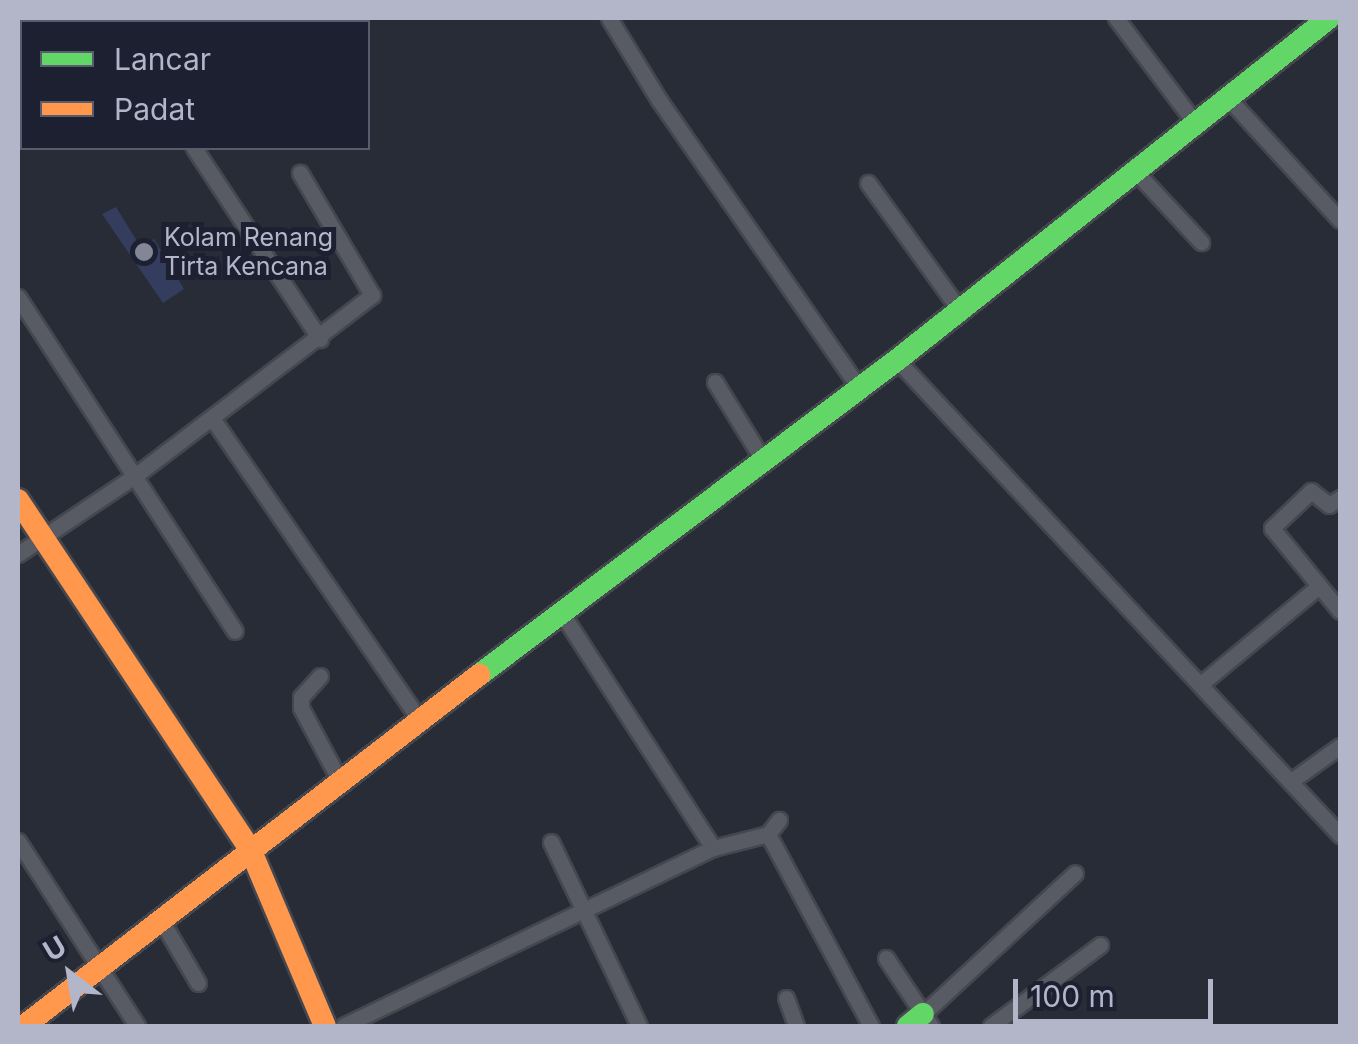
<!DOCTYPE html>
<html>
<head>
<meta charset="utf-8">
<style>
  body { margin:0 }
  #map { position:relative; width:1358px; height:1044px; overflow:hidden; background:#282c36; font-family:Inter,sans-serif }
  div>[style] { position:absolute }
  .water>* { inset:0; background:#353d5f }
  .roads { filter:drop-shadow(2px 0 #45474f) drop-shadow(-2px 0 #45474f) drop-shadow(0 2px #45474f) drop-shadow(0 -2px #45474f) }
  .street>* { height:15px; margin:-7.5px; padding:0 7.5px; transform-origin:7.5px; border-radius:7.5px; background:#585a64 }
  .fast>* { height:22px; margin:-11px; padding:0 11px; transform-origin:11px; border-radius:11px; background:#63d668 }
  .slow>* { height:22px; margin:-11px; padding:0 11px; transform-origin:11px; border-radius:11px; background:#ff974d }
  .dots>* { width:28px; height:28px; translate:-50% -50%; box-sizing:border-box; border:5px solid #1c2031; border-radius:50% }
  span { translate:-50% -50%; white-space:nowrap; text-align:center; line-height:1.15; -webkit-text-stroke:10px #1c2031; paint-order:stroke }
  .poi-label { font-size:25px; color:#b2b6c8 }
  .left { translate:0 -50%; text-align:left }
  .frame { position:absolute; inset:0; border:20px solid #b2b6c8; pointer-events:none }
  .legend { position:absolute; left:20px; top:20px; width:350px; height:130px; box-sizing:border-box; background:#1c2031; border:2px solid #585c6d; margin:0; padding:12px 18px; list-style:none; font-size:30px; color:#b2b6c8 }
  .legend li { display:flex; align-items:center; gap:20px; height:50px }
  .legend b { width:50px; border:2px solid #585c6d }
  .north { position:absolute; left:20px; top:924px; width:100px; height:100px; -webkit-text-stroke:8px #1c2031; paint-order:stroke; rotate:329deg; font-size:28px; font-weight:700; line-height:40px; text-align:center; color:#b2b6c8 }
  .north::after { content:''; display:block; margin:auto; width:35px; height:45px; background:#b2b6c8; clip-path:polygon(50% 0,100% 100%,50% 72%,0 100%) }
  .scale { position:absolute; left:1013px; top:979px; width:200px; height:45px; box-sizing:border-box; border:5px solid #b2b6c8; border-top:0; padding-left:12px; font-size:30px; line-height:35px; white-space:nowrap; color:#b2b6c8; -webkit-text-stroke:8px #1c2031; paint-order:stroke }
</style>
</head>
<body>
<div id="map">
  <div class="water">
    <i style="clip-path:polygon(116px 207px,140px 246px,154px 239px,184px 289px,163px 303px,102px 214px)"></i>
  </div>
  <div class="roads">
    <div class="street">
      <i style="left:609px;top:18px;width:96px;rotate:58.6deg"></i>
      <i style="left:659px;top:100px;width:352px;rotate:55.2deg"></i>
      <i style="left:1116px;top:18px;width:133px;rotate:53deg"></i>
      <i style="left:1229px;top:99px;width:164px;rotate:47.5deg"></i>
      <i style="left:194px;top:148px;width:229px;rotate:56.6deg"></i>
      <i style="left:1136px;top:172px;width:96px;rotate:47.1deg"></i>
      <i style="left:868px;top:183px;width:154px;rotate:54.2deg"></i>
      <i style="left:18px;top:297px;width:398px;rotate:57deg"></i>
      <i style="left:897px;top:360px;width:650px;rotate:47deg"></i>
      <i style="left:715px;top:382px;width:92px;rotate:58.4deg"></i>
      <i style="left:212px;top:418px;width:368px;rotate:55.5deg"></i>
      <i style="left:1340px;top:498px;width:13px;rotate:148deg"></i>
      <i style="left:1329px;top:505px;width:23px;rotate:-142deg"></i>
      <i style="left:1311px;top:491px;width:54px;rotate:136.5deg"></i>
      <i style="left:1272px;top:528px;width:107px;rotate:50.7deg"></i>
      <i style="left:18px;top:554px;width:142px;rotate:-33.8deg"></i>
      <i style="left:136px;top:475px;width:297px;rotate:-37.3deg"></i>
      <i style="left:372px;top:295px;width:142px;rotate:-120.5deg"></i>
      <i style="left:561px;top:612px;width:281px;rotate:57.2deg"></i>
      <i style="left:320px;top:676px;width:28px;rotate:132deg"></i>
      <i style="left:301px;top:697px;width:11px;rotate:90deg"></i>
      <i style="left:301px;top:708px;width:85px;rotate:61.9deg"></i>
      <i style="left:1202px;top:683px;width:152px;rotate:-39.7deg"></i>
      <i style="left:1291px;top:781px;width:60px;rotate:-35.5deg"></i>
      <i style="left:768px;top:834px;width:218px;rotate:61.8deg"></i>
      <i style="left:18px;top:841px;width:220px;rotate:57.2deg"></i>
      <i style="left:551px;top:842px;width:204px;rotate:64.4deg"></i>
      <i style="left:161px;top:920px;width:73px;rotate:59.6deg"></i>
      <i style="left:886px;top:958px;width:82px;rotate:56.5deg"></i>
      <i style="left:786px;top:998px;width:30px;rotate:70deg"></i>
      <i style="left:923px;top:1014px;width:207px;rotate:-42.8deg"></i>
      <i style="left:343px;top:1026px;width:411px;rotate:-25.7deg"></i>
      <i style="left:713px;top:848px;width:57px;rotate:-14.3deg"></i>
      <i style="left:768px;top:834px;width:18px;rotate:-52deg"></i>
      <i style="left:991px;top:1026px;width:136px;rotate:-36.6deg"></i>
    </div>
    <div class="fast">
      <i style="left:150px;top:22px;width:9px;rotate:-27deg"></i>
      <i style="left:18px;top:112px;width:5px;rotate:-37deg"></i>
      <i style="left:479px;top:675px;width:523px;rotate:-37deg"></i>
      <i style="left:897px;top:360px;width:551px;rotate:-38.37deg"></i>
      <i style="left:908px;top:1026px;width:19px;rotate:-39deg"></i>
    </div>
    <div class="slow">
      <i style="left:18px;top:500px;width:421px;rotate:56.4deg"></i>
      <i style="left:251px;top:851px;width:190px;rotate:67.1deg"></i>
      <i style="left:24px;top:1026px;width:575px;rotate:-37.65deg"></i>
    </div>
  </div>
  <div class="dots">
    <i style="left:144px;top:252px;background:#828695"></i>
  </div>
  <div class="poi-label">
    <span class="left" style="left:164px;top:252px">Kolam Renang<br>Tirta Kencana</span>
  </div>
  <div class="frame"></div>
  <ul class="legend">
  <li><b style="height:12px;background:#63d668"></b>Lancar</li>
  <li><b style="height:12px;background:#ff974d"></b>Padat</li>
  </ul>
  <div class="north">U</div>
  <div class="scale">100 m</div>
</div>
</body>
</html>
